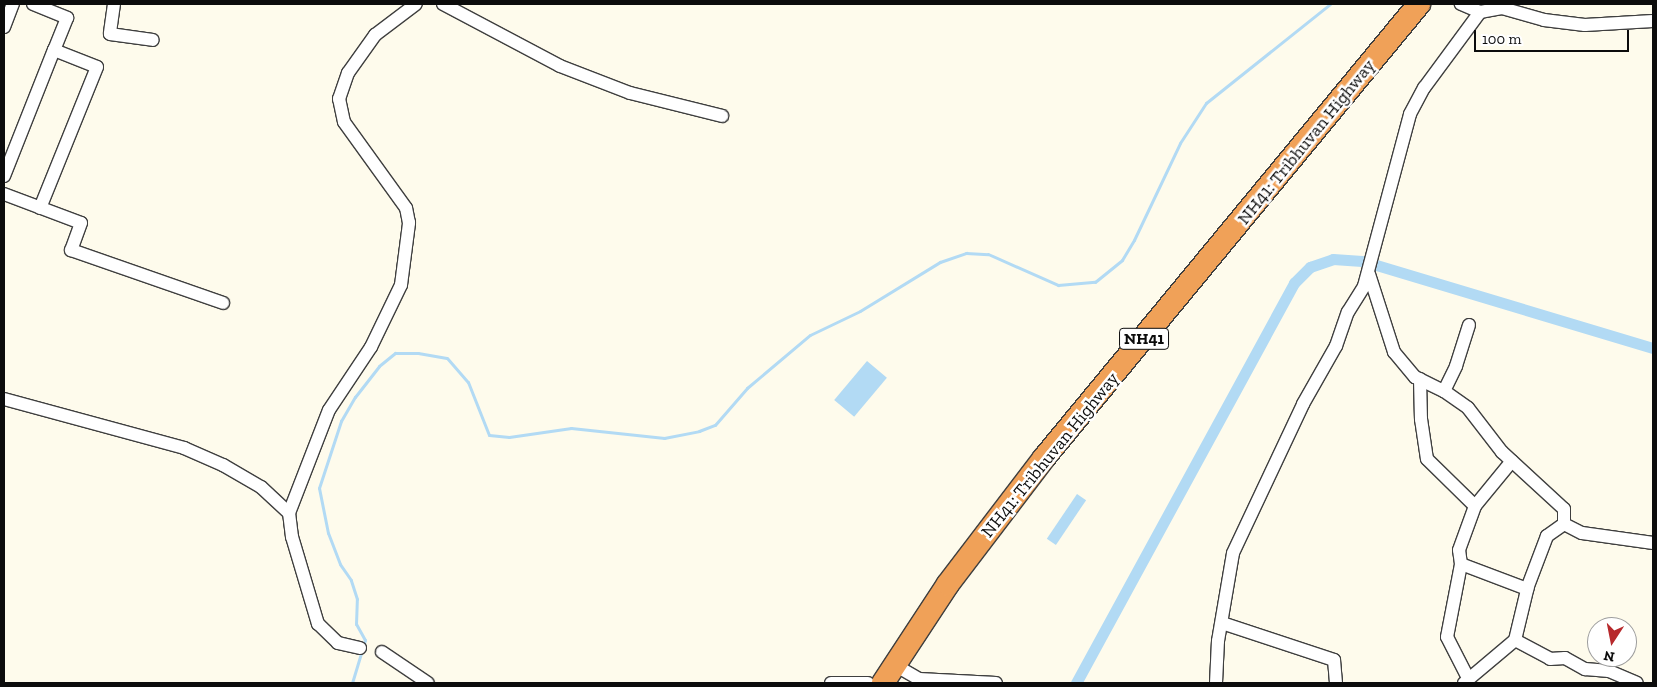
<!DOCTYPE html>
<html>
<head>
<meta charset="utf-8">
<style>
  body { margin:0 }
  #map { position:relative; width:1657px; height:687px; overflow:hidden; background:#fefbec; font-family:"Zilla Slab",serif }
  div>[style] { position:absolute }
  .water>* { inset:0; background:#b2daf4; transform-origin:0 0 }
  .stream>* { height:3px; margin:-1.5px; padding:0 1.5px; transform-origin:1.5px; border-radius:1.5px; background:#b2daf4 }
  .canal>* { height:11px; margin:-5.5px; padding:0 5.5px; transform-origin:5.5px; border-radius:5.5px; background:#b2daf4 }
  .roads { filter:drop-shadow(1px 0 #3f3f3f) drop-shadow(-1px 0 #3f3f3f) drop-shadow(0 1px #3f3f3f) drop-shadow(0 -1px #3f3f3f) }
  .street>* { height:12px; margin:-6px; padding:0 6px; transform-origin:6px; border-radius:6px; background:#fff }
  .highway>* { height:22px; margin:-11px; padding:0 11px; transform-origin:11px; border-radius:11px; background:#f0a158 }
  span { translate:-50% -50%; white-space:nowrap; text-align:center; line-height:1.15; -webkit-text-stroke:5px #fff; paint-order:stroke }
  .shield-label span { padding:1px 4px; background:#fff; border:1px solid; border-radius:4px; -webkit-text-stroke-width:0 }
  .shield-label { font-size:16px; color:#0c0c0c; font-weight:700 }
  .street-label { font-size:18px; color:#0c0c0c }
  .frame { position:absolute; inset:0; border:5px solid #0c0c0c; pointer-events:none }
  .north { position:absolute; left:1587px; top:617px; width:50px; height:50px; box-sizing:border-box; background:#fff; border:1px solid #9e9e9e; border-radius:50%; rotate:191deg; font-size:14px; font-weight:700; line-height:20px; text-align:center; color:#0c0c0c }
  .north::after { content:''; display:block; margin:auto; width:18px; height:22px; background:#b7292c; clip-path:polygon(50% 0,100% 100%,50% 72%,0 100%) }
  .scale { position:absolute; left:1474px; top:30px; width:155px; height:22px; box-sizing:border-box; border:2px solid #0c0c0c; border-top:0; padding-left:6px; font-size:15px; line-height:18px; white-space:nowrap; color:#0c0c0c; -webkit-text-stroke:4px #fff; paint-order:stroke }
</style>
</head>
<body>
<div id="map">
  <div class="water">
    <i style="left:867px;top:361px;width:26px;height:51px;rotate:40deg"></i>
    <i style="left:1077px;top:494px;width:11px;height:54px;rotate:34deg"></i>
  </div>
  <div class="stream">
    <i style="left:352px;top:683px;width:45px;rotate:-73.2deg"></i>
    <i style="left:365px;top:640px;width:18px;rotate:-119deg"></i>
    <i style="left:356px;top:624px;width:25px;rotate:-88deg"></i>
    <i style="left:357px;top:599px;width:20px;rotate:-108deg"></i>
    <i style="left:351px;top:580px;width:19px;rotate:-125deg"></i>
    <i style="left:340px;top:564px;width:33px;rotate:-111deg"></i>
    <i style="left:328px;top:533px;width:46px;rotate:-101.3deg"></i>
    <i style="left:319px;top:488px;width:71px;rotate:-71.8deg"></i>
    <i style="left:341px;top:421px;width:28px;rotate:-60deg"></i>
    <i style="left:355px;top:397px;width:39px;rotate:-52deg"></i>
    <i style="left:379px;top:366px;width:21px;rotate:-39deg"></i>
    <i style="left:395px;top:353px;width:23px"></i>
    <i style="left:418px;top:353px;width:29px;rotate:10deg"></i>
    <i style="left:447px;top:358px;width:32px;rotate:49deg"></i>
    <i style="left:468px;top:382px;width:57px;rotate:68.4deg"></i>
    <i style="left:489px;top:435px;width:20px;rotate:6deg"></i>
    <i style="left:509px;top:437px;width:63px;rotate:-8.3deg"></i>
    <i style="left:571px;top:428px;width:94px;rotate:6.1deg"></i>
    <i style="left:664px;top:438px;width:36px;rotate:-11deg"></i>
    <i style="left:699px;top:431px;width:17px;rotate:-21deg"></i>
    <i style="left:715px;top:425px;width:49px;rotate:-49.1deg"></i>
    <i style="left:747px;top:388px;width:82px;rotate:-40.1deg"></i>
    <i style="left:810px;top:335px;width:55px;rotate:-25.6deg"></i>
    <i style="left:860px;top:311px;width:94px;rotate:-31.5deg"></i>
    <i style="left:940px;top:262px;width:28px;rotate:-19deg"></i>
    <i style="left:966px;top:253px;width:22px;rotate:3deg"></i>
    <i style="left:988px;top:254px;width:77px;rotate:23.9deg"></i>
    <i style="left:1058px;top:285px;width:37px;rotate:-5deg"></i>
    <i style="left:1095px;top:282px;width:35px;rotate:-39deg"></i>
    <i style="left:1122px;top:260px;width:23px;rotate:-59deg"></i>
    <i style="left:1134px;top:240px;width:107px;rotate:-64.6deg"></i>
    <i style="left:1180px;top:143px;width:48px;rotate:-57deg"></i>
    <i style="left:1206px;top:103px;width:159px;rotate:-38.6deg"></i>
  </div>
  <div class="canal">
    <i style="left:1373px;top:264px;width:292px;rotate:16.7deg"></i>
    <i style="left:1076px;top:683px;width:456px;rotate:-61.4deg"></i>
    <i style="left:1294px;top:283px;width:23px;rotate:-45deg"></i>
    <i style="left:1310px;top:267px;width:24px;rotate:-19deg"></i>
    <i style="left:1333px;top:259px;width:29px;rotate:4deg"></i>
  </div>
  <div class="roads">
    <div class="street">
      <i style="left:33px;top:4px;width:37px;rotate:22deg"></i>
      <i style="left:67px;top:18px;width:35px;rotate:112deg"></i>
      <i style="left:114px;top:4px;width:30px;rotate:98deg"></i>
      <i style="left:110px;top:34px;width:43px;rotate:7.9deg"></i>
      <i style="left:443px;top:4px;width:132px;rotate:27.9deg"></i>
      <i style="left:560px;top:66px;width:75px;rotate:21.1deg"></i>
      <i style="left:630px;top:93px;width:95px;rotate:14deg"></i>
      <i style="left:1480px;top:12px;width:22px;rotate:-10deg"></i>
      <i style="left:1502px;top:8px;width:44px;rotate:15.9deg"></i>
      <i style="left:1544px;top:20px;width:41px;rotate:7deg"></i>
      <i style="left:1585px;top:25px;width:68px;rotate:-3.4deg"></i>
      <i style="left:4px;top:27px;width:25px;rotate:-69deg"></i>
      <i style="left:4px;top:176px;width:136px;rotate:-68.4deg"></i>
      <i style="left:54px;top:50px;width:46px;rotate:21.6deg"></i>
      <i style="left:97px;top:67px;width:152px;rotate:112deg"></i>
      <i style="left:4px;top:194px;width:82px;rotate:20.6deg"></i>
      <i style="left:81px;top:223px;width:29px;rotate:110deg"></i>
      <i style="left:71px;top:250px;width:161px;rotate:19.2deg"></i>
      <i style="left:1369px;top:274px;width:82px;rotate:72.2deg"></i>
      <i style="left:1394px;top:352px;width:33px;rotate:50deg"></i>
      <i style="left:1415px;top:377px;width:32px;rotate:26deg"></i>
      <i style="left:1444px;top:391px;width:29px;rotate:35deg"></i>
      <i style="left:1468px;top:408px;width:56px;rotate:52.3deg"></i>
      <i style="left:1502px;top:452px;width:84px;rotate:42.6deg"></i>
      <i style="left:1564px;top:509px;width:15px;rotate:90deg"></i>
      <i style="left:1564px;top:524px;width:21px;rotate:145deg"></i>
      <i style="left:1547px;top:536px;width:53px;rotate:110.8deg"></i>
      <i style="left:1528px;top:586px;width:56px;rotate:103.5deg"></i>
      <i style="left:1420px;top:379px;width:40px;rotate:88.6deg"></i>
      <i style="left:1421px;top:419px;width:40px;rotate:81.5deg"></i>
      <i style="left:1427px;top:459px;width:67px;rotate:44.4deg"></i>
      <i style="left:1444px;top:391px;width:28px;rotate:-64deg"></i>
      <i style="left:1456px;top:366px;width:43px;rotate:-72.4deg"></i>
      <i style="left:4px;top:399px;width:187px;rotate:15.2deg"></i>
      <i style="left:184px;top:448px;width:43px;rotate:23.6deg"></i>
      <i style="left:223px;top:465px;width:44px;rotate:30.1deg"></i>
      <i style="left:261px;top:487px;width:38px;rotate:43deg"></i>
      <i style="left:1564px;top:524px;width:20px;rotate:27deg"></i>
      <i style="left:1582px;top:533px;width:72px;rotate:8deg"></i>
      <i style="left:1461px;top:564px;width:71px;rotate:20.7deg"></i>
      <i style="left:1222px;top:623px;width:118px;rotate:18.3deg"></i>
      <i style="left:1334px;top:660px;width:23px;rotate:85deg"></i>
      <i style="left:360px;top:648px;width:23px;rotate:-167deg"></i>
      <i style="left:338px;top:643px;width:28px;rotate:-136deg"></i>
      <i style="left:318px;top:624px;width:91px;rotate:-106.6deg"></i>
      <i style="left:292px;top:537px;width:24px;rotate:-97deg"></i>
      <i style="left:289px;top:513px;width:110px;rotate:-68.8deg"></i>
      <i style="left:329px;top:410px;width:76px;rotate:-56.3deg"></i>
      <i style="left:371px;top:347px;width:69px;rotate:-64.2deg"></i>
      <i style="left:401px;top:285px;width:63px;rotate:-82.6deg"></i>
      <i style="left:409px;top:223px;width:15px;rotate:-101deg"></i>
      <i style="left:406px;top:208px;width:106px;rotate:-125.8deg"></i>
      <i style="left:344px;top:122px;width:24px;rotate:-102deg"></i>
      <i style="left:339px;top:99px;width:28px;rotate:-71deg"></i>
      <i style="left:348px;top:73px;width:47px;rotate:-54.6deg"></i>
      <i style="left:375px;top:35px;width:51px;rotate:-37.1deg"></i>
      <i style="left:382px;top:652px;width:55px;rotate:34deg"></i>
      <i style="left:893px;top:664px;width:30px;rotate:30deg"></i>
      <i style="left:919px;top:679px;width:77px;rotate:3deg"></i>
      <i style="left:1468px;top:678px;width:46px;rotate:-117.1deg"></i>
      <i style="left:1447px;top:637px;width:74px;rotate:-79.1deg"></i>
      <i style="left:1461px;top:564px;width:14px;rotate:-98deg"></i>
      <i style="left:1459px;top:550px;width:47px;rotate:-70deg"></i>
      <i style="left:1475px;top:506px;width:58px;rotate:-50.6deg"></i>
      <i style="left:831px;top:683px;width:37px"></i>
      <i style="left:1216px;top:683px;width:42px;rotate:-87.3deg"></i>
      <i style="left:1218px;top:641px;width:89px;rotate:-80.3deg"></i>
      <i style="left:1233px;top:553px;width:165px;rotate:-64.8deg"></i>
      <i style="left:1303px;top:404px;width:67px;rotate:-60.4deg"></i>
      <i style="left:1336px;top:346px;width:36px;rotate:-71deg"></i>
      <i style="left:1348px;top:312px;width:31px;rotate:-58deg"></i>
      <i style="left:1364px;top:286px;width:178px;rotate:-75deg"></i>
      <i style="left:1410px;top:114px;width:30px;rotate:-62deg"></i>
      <i style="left:1424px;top:88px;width:94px;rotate:-53.6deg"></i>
      <i style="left:1480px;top:12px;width:21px;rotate:-157deg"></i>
      <i style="left:1464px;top:683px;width:67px;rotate:-40.1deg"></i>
      <i style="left:1515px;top:640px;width:40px;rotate:28deg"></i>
      <i style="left:1550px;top:659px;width:15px;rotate:-4deg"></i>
      <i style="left:1565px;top:658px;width:23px;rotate:29deg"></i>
      <i style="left:1585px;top:669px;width:24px;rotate:5deg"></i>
      <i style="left:1609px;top:671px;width:30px;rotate:23deg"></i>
    </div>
    <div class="highway">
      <i style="left:883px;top:683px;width:118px;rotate:-56.7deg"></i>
      <i style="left:948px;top:584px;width:158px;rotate:-52.7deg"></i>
      <i style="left:1044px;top:458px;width:589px;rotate:-50.44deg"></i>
    </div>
  </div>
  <div class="shield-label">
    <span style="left:1144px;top:339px">NH41</span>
  </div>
  <div class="street-label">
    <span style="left:1306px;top:142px;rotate:-51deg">NH41: Tribhuvan Highway</span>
    <span style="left:1050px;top:455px;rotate:-51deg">NH41: Tribhuvan Highway</span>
  </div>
  <div class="frame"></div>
  <div class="north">N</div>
  <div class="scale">100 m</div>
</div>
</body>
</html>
